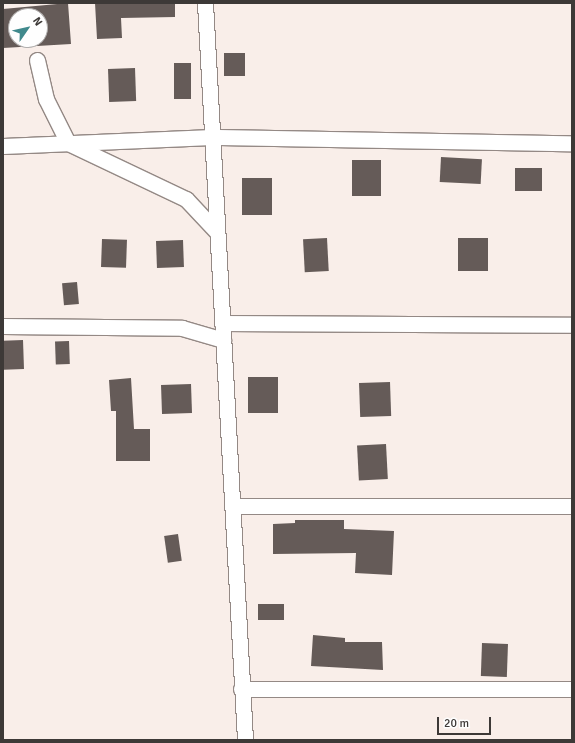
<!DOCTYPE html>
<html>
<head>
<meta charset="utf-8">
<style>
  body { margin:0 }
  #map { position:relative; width:575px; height:743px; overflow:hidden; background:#f9eee9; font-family:Signika,sans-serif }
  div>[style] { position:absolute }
  .building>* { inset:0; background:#655b58; transform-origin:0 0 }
  .roads { filter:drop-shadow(1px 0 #948985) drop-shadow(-1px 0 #948985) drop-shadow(0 1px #948985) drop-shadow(0 -1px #948985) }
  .street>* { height:15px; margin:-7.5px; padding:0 7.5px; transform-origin:7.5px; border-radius:7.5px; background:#fff }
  span { translate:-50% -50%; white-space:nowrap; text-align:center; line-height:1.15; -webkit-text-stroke:4px #fefefe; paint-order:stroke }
  .frame { position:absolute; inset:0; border:4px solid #3d3937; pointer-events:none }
  .north { position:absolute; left:8px; top:8px; width:40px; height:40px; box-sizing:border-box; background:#fefefe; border:1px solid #b1afae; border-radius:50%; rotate:56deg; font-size:11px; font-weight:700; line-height:16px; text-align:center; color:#3d3937 }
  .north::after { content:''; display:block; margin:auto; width:14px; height:18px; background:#40898c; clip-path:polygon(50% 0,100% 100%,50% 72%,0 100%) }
  .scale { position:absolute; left:437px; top:717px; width:54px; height:18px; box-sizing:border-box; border:2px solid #3d3937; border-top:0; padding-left:5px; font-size:12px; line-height:14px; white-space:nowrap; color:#3d3937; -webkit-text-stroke:3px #fefefe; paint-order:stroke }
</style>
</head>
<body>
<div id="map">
  <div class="building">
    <i style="clip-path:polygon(evenodd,68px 3px,71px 44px,3px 48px,3px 9px,68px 3px,16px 16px,40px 16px,40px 40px,16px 40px,16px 16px)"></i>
    <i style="clip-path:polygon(95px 3px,175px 3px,175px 17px,121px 18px,122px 38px,97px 39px)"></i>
    <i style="left:224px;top:53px;width:21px;height:23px"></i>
    <i style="left:174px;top:63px;width:17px;height:36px"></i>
    <i style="left:135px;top:68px;width:33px;height:27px;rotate:88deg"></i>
    <i style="left:441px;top:157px;width:41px;height:25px;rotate:3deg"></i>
    <i style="left:352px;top:160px;width:29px;height:36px"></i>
    <i style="left:515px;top:168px;width:27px;height:23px"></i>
    <i style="left:242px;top:178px;width:30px;height:37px"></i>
    <i style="left:327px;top:238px;width:33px;height:24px;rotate:87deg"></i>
    <i style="left:458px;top:238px;width:30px;height:33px"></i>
    <i style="left:102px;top:239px;width:25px;height:28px;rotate:2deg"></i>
    <i style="left:183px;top:240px;width:27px;height:27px;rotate:88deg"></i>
    <i style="left:77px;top:282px;width:22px;height:15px;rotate:85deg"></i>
    <i style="left:23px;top:340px;width:29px;height:20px;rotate:88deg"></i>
    <i style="left:69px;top:341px;width:23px;height:14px;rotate:88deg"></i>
    <i style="left:248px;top:377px;width:30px;height:36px"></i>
    <i style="clip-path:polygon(131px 378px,134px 429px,150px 429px,150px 461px,116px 461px,116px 411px,111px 411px,109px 380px)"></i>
    <i style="left:390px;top:382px;width:34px;height:31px;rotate:88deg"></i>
    <i style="left:191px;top:384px;width:29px;height:30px;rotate:88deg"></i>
    <i style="left:386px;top:444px;width:35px;height:29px;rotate:87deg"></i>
    <i style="clip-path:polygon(295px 520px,344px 520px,344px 529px,394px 531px,392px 575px,355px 573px,356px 553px,273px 554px,273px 524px,295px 523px)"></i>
    <i style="left:178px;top:534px;width:27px;height:14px;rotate:82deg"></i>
    <i style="left:284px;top:604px;width:16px;height:26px;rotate:90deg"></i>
    <i style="clip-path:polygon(313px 635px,345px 638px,345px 642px,382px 642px,383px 670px,311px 666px)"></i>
    <i style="left:482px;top:643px;width:26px;height:33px;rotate:2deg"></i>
  </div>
  <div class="roads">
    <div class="street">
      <i style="left:205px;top:3px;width:738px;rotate:86.89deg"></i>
      <i style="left:37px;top:60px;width:40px;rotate:77deg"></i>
      <i style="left:46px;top:99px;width:49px;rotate:63.4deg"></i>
      <i style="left:68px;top:143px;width:131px;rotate:25.4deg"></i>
      <i style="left:186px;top:199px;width:45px;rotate:46.8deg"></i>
      <i style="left:3px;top:146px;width:209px;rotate:-2.5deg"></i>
      <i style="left:212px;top:137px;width:360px;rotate:1deg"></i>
      <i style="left:222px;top:323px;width:350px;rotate:0.3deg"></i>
      <i style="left:3px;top:326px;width:179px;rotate:0.6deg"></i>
      <i style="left:182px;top:328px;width:43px;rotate:16.3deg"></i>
      <i style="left:232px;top:506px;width:340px"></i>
      <i style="left:241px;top:689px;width:331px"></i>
    </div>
  </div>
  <div class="frame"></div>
  <div class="north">N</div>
  <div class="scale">20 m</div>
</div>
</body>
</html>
